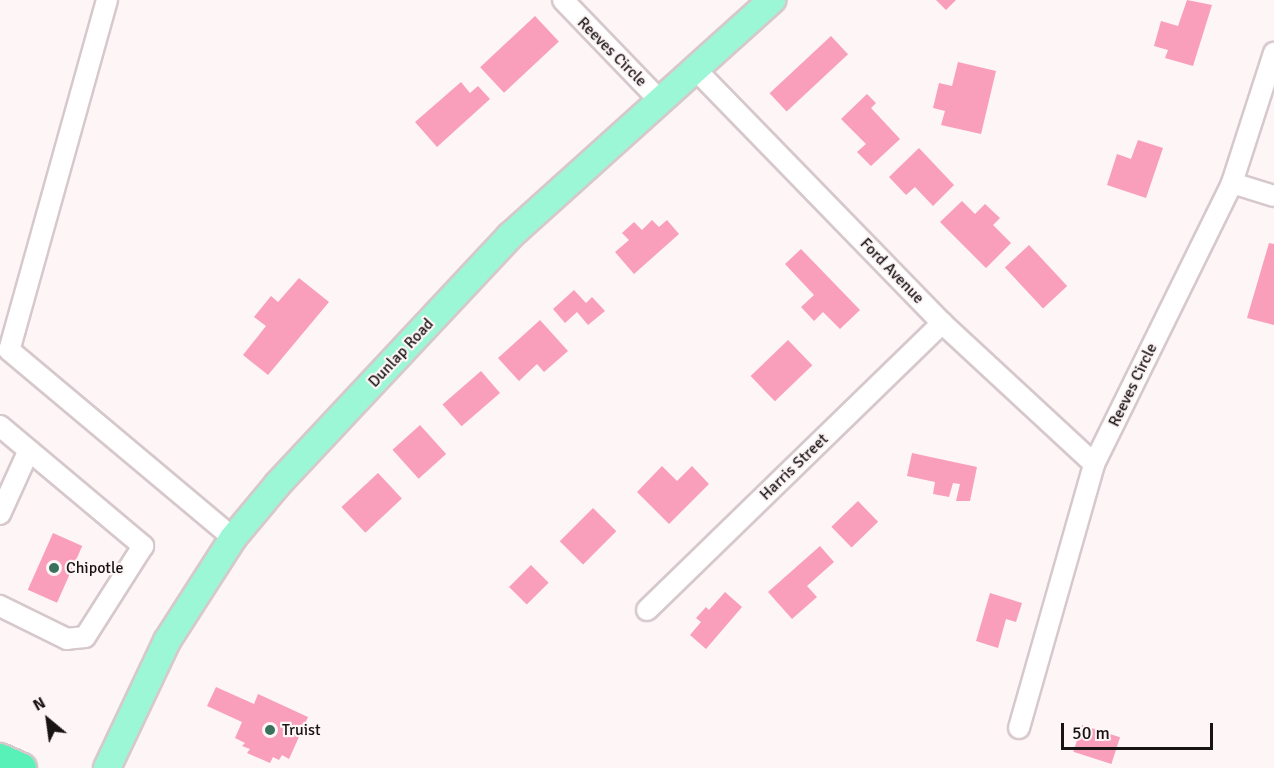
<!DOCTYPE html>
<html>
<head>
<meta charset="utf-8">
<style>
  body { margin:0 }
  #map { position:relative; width:1274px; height:768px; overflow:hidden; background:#fef5f7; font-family:Signika,sans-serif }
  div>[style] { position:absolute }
  .building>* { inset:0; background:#f99fbc; transform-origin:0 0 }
  .roads { filter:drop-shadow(2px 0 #d6c8cc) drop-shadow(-2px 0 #d6c8cc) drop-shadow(0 2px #d6c8cc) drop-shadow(0 -2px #d6c8cc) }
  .minor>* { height:20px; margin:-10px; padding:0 10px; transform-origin:10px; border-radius:10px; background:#fff }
  .major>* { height:26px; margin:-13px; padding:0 13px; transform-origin:13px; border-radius:13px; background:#9bf7d5 }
  .highway>* { height:28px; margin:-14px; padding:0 14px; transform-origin:14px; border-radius:14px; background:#58f2b9 }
  .dots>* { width:16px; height:16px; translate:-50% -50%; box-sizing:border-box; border:3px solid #fef5f7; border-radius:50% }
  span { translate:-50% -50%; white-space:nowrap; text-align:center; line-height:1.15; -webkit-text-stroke:4.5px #fef5f7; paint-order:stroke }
  .street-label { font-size:16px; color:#181314 }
  .poi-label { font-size:16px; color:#181314 }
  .left { translate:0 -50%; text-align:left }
  .north { position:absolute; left:18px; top:690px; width:60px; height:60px; -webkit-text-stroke:4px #fef5f7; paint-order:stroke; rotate:331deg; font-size:16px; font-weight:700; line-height:24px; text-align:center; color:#181314 }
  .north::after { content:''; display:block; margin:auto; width:21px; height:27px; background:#181314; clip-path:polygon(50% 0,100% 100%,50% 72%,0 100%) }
  .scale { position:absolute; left:1061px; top:723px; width:152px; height:27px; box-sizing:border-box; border:3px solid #181314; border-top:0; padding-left:8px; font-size:18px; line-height:21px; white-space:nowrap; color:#181314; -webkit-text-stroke:4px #fef5f7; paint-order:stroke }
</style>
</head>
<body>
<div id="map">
  <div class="building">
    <i style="clip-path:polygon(936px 0,956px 0,946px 10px)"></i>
    <i style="clip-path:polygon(1187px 0,1212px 5px,1193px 66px,1165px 58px,1168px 50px,1154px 46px,1161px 21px,1178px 26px)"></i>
    <i style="left:535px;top:16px;width:35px;height:75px;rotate:47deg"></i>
    <i style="left:831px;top:36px;width:25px;height:84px;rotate:47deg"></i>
    <i style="clip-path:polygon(958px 62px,996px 71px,981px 134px,941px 125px,945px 111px,933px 108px,939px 83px,952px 86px)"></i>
    <i style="clip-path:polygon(461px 82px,470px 93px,478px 86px,490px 99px,437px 147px,415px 122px)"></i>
    <i style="clip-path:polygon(867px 94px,876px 103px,871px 108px,900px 139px,871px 166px,857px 152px,866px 144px,841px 119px)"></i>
    <i style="clip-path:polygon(1138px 140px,1163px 148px,1146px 198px,1107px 185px,1117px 154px,1131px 159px)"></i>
    <i style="clip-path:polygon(919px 148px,954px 185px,933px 206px,915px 187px,906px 195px,889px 177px)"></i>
    <i style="clip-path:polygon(962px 201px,975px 214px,985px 204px,1000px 218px,993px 225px,1011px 243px,986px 268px,940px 222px)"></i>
    <i style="clip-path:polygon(652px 220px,659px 227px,667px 220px,679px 234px,634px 274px,615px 252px,629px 240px,622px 233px,634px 222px,642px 230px)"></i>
    <i style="clip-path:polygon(1269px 243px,1274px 244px,1274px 325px,1247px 318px)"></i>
    <i style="left:1029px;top:245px;width:56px;height:33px;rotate:47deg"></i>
    <i style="clip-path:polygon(801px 249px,860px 310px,840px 329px,823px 312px,814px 321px,801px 307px,814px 295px,785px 264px)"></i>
    <i style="clip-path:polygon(299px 278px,329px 302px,268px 375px,243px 355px,266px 326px,254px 317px,271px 296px,278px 302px)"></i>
    <i style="clip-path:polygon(574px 290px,586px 303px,592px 297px,605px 311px,588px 325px,577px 312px,565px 323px,553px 309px)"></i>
    <i style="clip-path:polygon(540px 320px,568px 351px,544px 372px,537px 364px,519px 381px,498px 358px)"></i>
    <i style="left:788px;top:340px;width:35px;height:52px;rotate:46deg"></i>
    <i style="left:481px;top:371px;width:29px;height:51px;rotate:49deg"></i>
    <i style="left:420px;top:425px;width:39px;height:37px;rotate:48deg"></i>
    <i style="clip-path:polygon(912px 453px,977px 467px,970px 501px,956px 501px,960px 484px,953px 483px,949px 497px,933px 494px,935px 482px,907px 476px)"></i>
    <i style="clip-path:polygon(662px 466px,677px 481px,692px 466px,709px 484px,669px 524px,637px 492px)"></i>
    <i style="left:378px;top:473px;width:35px;height:50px;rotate:47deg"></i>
    <i style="left:858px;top:501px;width:29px;height:37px;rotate:46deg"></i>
    <i style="left:593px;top:508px;width:33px;height:47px;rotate:45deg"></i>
    <i style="left:53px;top:533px;width:32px;height:62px;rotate:24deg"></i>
    <i style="clip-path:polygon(820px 546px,834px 562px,807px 586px,817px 597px,792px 619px,768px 592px)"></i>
    <i style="left:531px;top:565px;width:25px;height:31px;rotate:45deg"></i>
    <i style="clip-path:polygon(725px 592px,742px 607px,706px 649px,690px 635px,701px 622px,696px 618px,706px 607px,709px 610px)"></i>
    <i style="clip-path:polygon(990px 593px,1022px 603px,1016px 622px,1006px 619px,998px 648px,976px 641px)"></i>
    <i style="clip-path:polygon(216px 687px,254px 704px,258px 694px,308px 717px,289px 759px,282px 755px,279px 760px,273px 757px,270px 763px,247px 753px,250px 749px,242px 746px,245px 743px,235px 738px,242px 722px,207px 706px)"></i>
    <i style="left:1082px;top:725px;width:40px;height:28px;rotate:18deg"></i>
  </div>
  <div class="roads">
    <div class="minor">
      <i style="left:107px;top:0;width:363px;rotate:105.6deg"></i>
      <i style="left:9px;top:350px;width:292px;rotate:40deg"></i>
      <i style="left:563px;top:0;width:141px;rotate:46.1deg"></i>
      <i style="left:697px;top:71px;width:351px;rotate:45.8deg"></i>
      <i style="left:942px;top:323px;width:207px;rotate:42.8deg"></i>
      <i style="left:1232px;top:183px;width:44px;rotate:17.2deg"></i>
      <i style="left:0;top:426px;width:187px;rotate:40deg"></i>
      <i style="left:143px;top:546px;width:108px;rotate:122.5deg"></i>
      <i style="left:85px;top:637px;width:18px;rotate:174deg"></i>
      <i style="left:67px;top:639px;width:75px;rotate:-153.8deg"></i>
      <i style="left:0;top:514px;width:70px;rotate:-65.6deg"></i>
      <i style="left:647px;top:610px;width:412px;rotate:-44.2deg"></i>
      <i style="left:1019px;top:728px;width:274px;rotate:-74.1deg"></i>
      <i style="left:1094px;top:464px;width:313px;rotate:-63.8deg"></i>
      <i style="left:1232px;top:183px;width:137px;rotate:-72.1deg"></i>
    </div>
    <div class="major">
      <i style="left:107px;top:768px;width:140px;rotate:-64.7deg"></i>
      <i style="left:167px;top:641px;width:122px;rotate:-57.3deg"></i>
      <i style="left:233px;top:538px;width:70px;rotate:-50.2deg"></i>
      <i style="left:278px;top:484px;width:340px;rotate:-46.9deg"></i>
      <i style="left:510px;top:236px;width:353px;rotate:-42deg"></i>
    </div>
    <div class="highway">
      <i style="left:0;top:758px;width:24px;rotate:24deg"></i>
    </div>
  </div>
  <div class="dots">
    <i style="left:54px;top:568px;background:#39725a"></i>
    <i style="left:270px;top:730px;background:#39725a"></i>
  </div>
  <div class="street-label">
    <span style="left:612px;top:52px;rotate:45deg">Reeves Circle</span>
    <span style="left:892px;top:271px;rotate:46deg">Ford Avenue</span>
    <span style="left:401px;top:353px;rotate:-47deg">Dunlap Road</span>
    <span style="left:1133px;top:385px;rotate:-64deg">Reeves Circle</span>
    <span style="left:794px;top:467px;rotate:-44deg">Harris Street</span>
  </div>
  <div class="poi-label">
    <span class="left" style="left:66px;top:568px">Chipotle</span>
    <span class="left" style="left:282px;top:730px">Truist</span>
  </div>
  <div class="north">N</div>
  <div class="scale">50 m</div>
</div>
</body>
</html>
